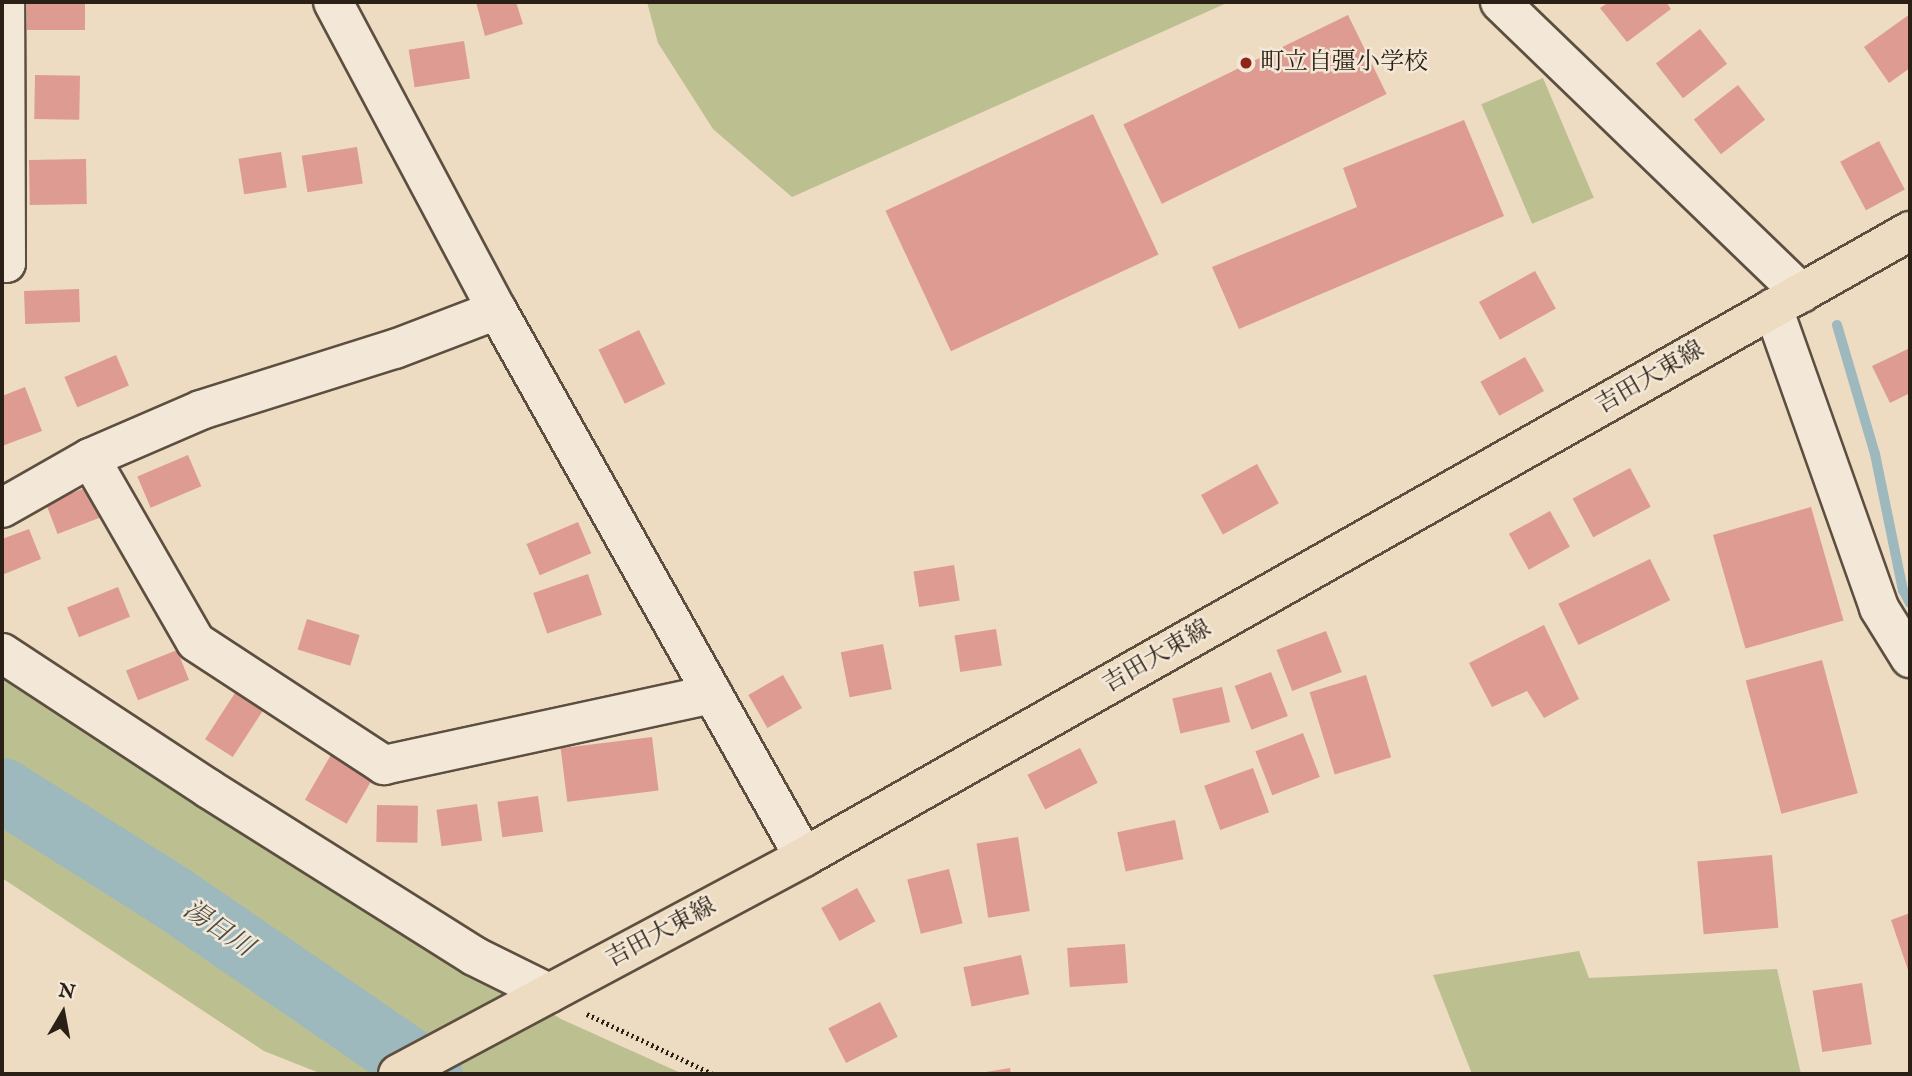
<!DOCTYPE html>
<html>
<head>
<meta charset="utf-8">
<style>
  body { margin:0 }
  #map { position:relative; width:1912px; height:1076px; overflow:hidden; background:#eddbc2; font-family:"IM FELL English","Noto Serif JP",serif }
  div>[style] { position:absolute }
  .green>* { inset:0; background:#bcbf90; transform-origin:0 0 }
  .stream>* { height:10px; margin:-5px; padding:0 5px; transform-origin:5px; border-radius:5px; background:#9db9bd }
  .river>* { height:65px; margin:-32.5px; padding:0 32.5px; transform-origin:32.5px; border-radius:32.5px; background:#9db9bd }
  .building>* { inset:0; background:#dd9b91; transform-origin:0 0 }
  .path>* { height:4.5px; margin-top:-2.25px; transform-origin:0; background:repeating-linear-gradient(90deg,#2b2015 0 2px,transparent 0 5.5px) }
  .roads { filter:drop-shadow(2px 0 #5c4f40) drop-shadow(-2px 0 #5c4f40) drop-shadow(0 2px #5c4f40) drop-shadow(0 -2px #5c4f40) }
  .street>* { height:38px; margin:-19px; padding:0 19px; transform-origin:19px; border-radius:19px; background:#f3e8d7 }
  .primary>* { height:38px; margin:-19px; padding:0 19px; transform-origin:19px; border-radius:19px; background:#eddbc2 }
  .dots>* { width:19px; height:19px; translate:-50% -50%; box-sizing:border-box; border:4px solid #f3e8d7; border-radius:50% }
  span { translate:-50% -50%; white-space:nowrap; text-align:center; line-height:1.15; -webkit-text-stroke:5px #f3e8d7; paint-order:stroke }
  .poi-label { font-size:24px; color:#2b2015 }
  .left { translate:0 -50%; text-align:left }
  .street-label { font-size:24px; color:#2b2015 }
  .water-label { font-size:26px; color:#4d4e47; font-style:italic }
  .frame { position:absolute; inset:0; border:4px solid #2b2015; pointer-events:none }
  .north { position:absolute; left:28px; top:978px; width:70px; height:70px; -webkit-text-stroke:5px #f3e8d7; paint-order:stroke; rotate:10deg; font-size:19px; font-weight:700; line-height:28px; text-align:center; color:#2b2015 }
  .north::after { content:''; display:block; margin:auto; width:24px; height:32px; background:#2b2015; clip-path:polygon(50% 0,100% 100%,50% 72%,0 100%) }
</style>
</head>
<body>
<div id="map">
  <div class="green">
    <i style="clip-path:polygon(647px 2px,1229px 2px,792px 197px,713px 129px,658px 43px)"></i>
    <i style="left:1543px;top:78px;width:130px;height:67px;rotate:67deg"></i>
    <i style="clip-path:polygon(2px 676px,561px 1019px,683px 1074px,322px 1074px,264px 1051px,2px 878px)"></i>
    <i style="clip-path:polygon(1579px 951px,1589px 978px,1777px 969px,1801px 1074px,1472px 1074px,1433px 975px)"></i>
  </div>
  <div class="stream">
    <i style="left:1837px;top:325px;width:134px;rotate:73.6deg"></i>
    <i style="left:1875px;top:454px;width:139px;rotate:78.4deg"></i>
    <i style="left:1903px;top:590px;width:15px;rotate:62deg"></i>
  </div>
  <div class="river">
    <i style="left:2px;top:790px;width:201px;rotate:32.2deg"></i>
    <i style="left:172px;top:897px;width:313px;rotate:34.5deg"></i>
  </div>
  <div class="building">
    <i style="left:27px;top:2px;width:58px;height:28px"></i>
    <i style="clip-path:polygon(476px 2px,516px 2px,523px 24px,485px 36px)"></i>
    <i style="clip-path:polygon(1609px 2px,1666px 2px,1671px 9px,1627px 42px,1600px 8px)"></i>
    <i style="clip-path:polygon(1910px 14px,1910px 68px,1889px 83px,1864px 47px)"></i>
    <i style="left:1348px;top:15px;width:88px;height:250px;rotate:64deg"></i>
    <i style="left:1700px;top:29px;width:44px;height:56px;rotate:52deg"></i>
    <i style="left:464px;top:41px;width:38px;height:56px;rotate:81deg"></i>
    <i style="left:35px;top:75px;width:45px;height:44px;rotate:1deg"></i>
    <i style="left:1738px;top:85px;width:44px;height:56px;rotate:52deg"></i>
    <i style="left:1093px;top:114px;width:155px;height:229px;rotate:65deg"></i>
    <i style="clip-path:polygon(1464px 120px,1504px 216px,1239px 329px,1212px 267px,1357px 207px,1343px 168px)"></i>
    <i style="left:1879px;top:141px;width:55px;height:44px;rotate:62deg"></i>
    <i style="left:357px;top:147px;width:37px;height:56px;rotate:81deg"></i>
    <i style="left:281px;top:152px;width:36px;height:43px;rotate:81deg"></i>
    <i style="left:86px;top:159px;width:45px;height:57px;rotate:89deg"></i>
    <i style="left:1535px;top:271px;width:43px;height:64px;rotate:61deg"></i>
    <i style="left:79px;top:289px;width:33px;height:55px;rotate:88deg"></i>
    <i style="left:639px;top:330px;width:60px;height:45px;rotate:64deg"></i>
    <i style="clip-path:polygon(1910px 348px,1910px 393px,1890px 403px,1872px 366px)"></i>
    <i style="left:116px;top:355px;width:33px;height:56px;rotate:67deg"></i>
    <i style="left:1525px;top:357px;width:39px;height:51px;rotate:61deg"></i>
    <i style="clip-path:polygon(25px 387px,42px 431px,2px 446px,2px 396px)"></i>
    <i style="left:188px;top:455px;width:34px;height:55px;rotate:67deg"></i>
    <i style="left:1257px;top:464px;width:45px;height:64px;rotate:61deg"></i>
    <i style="left:1630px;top:468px;width:44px;height:65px;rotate:62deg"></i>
    <i style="left:98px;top:483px;width:33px;height:56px;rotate:69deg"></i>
    <i style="left:1811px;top:507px;width:118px;height:102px;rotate:74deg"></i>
    <i style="left:1550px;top:511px;width:41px;height:47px;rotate:61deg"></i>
    <i style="left:578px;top:522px;width:34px;height:56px;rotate:67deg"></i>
    <i style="clip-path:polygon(29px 529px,41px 559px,2px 575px,2px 539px)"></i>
    <i style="left:1650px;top:559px;width:46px;height:102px;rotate:64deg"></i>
    <i style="left:954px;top:565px;width:36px;height:41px;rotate:81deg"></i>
    <i style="left:588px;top:574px;width:43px;height:58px;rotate:71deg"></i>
    <i style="left:118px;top:587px;width:32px;height:55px;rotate:68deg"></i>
    <i style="left:307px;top:619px;width:55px;height:32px;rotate:17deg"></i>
    <i style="clip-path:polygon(1544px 625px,1579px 699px,1544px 718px,1527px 691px,1492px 707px,1469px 663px)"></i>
    <i style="left:996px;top:629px;width:37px;height:42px;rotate:81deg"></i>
    <i style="left:1326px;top:631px;width:44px;height:53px;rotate:69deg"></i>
    <i style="left:883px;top:644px;width:46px;height:43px;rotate:79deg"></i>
    <i style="left:177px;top:650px;width:32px;height:55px;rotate:68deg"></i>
    <i style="left:1822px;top:660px;width:138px;height:79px;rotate:75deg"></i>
    <i style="left:1271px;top:672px;width:47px;height:39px;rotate:69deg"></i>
    <i style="left:783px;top:675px;width:38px;height:40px;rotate:60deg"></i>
    <i style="left:1366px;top:675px;width:86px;height:59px;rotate:73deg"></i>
    <i style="left:1222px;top:687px;width:36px;height:51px;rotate:77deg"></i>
    <i style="left:235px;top:693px;width:33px;height:55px;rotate:33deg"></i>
    <i style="left:1303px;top:733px;width:47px;height:51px;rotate:69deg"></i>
    <i style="left:652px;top:737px;width:54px;height:92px;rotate:83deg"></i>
    <i style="left:1080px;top:748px;width:39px;height:59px;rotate:63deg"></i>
    <i style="left:332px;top:753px;width:48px;height:54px;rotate:30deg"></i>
    <i style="left:1253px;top:768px;width:47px;height:52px;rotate:70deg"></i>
    <i style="left:538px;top:796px;width:36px;height:41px;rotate:82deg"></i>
    <i style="left:477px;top:804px;width:37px;height:41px;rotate:82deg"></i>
    <i style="left:377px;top:805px;width:41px;height:37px;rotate:1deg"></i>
    <i style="left:1175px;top:820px;width:40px;height:59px;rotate:78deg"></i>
    <i style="left:1018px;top:837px;width:75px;height:42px;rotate:81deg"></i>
    <i style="left:1772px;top:855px;width:73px;height:75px;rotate:85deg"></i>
    <i style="left:949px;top:869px;width:56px;height:43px;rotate:76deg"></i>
    <i style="left:857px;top:888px;width:38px;height:41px;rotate:61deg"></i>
    <i style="clip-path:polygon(1910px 913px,1910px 976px,1891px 920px)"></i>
    <i style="left:1125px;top:944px;width:39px;height:58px;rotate:86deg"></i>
    <i style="left:1021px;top:955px;width:40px;height:59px;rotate:78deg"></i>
    <i style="left:1862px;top:983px;width:62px;height:50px;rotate:81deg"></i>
    <i style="left:880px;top:1002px;width:39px;height:58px;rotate:63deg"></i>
    <i style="clip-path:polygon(1010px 1068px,1011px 1074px,980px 1074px,980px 1073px)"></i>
  </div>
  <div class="path">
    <i style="left:587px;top:1014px;width:140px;rotate:25.5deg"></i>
  </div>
  <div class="roads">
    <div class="street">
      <i style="left:333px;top:2px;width:349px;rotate:62deg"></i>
      <i style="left:497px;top:310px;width:627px;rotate:60.7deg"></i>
      <i style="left:1500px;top:2px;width:419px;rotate:44deg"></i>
      <i style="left:2px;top:263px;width:4px"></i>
      <i style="left:6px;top:263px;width:261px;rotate:-90.2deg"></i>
      <i style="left:1773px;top:308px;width:318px;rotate:70.5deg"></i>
      <i style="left:1879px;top:608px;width:59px;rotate:58.2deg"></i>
      <i style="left:90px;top:458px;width:212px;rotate:60.1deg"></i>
      <i style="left:196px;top:642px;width:225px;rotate:33.2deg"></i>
      <i style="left:384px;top:765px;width:336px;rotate:-12.2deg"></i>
      <i style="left:2px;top:508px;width:101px;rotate:-29.6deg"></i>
      <i style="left:90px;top:458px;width:121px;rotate:-23.4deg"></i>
      <i style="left:201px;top:410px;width:203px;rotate:-17.5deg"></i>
      <i style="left:395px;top:349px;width:109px;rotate:-20.9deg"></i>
      <i style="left:2px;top:653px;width:248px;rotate:33.3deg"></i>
      <i style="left:209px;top:789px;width:313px;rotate:32.2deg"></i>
      <i style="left:474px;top:956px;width:84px;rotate:26.3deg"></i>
    </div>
    <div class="primary">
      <i style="left:398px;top:1074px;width:460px;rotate:-28.1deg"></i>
      <i style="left:804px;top:857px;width:1271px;rotate:-29.51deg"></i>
    </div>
  </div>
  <div class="dots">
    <i style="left:1246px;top:63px;background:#8f2418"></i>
  </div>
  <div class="poi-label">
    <span class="left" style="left:1260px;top:63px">町立自彊小学校</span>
  </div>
  <div class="street-label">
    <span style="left:1650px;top:378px;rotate:-30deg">吉田大東線</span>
    <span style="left:1157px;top:657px;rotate:-30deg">吉田大東線</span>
    <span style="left:661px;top:933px;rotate:-28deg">吉田大東線</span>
  </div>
  <div class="water-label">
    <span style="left:218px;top:929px;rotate:34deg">湯日川</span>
  </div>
  <div class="frame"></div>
  <div class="north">N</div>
</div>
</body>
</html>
